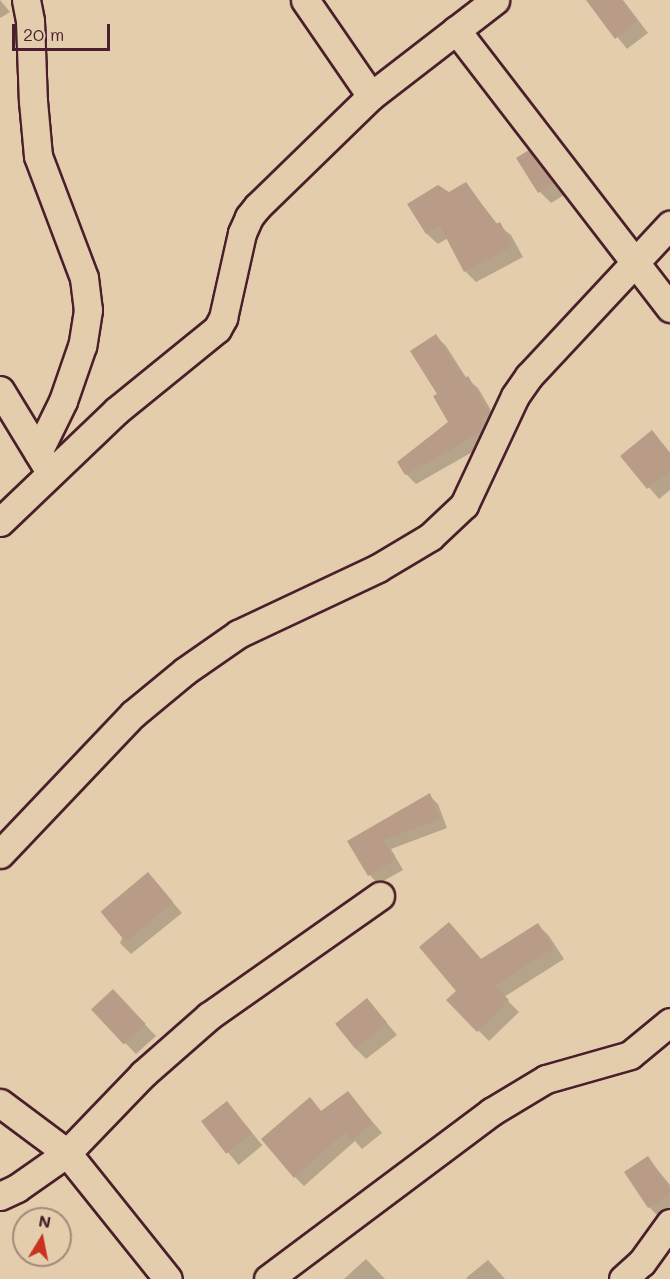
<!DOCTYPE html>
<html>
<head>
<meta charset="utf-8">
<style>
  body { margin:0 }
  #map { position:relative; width:670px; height:1279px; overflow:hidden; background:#e3cdac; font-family:Mali,sans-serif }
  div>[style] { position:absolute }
  .shadow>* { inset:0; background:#0003; transform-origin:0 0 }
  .building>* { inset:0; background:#b89c88; transform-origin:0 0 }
  .roads { filter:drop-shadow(2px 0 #4a1f2b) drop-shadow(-2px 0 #4a1f2b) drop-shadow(0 2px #4a1f2b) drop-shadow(0 -2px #4a1f2b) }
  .street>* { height:27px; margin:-13.5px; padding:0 13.5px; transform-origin:13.5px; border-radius:13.5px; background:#e3cdac }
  span { translate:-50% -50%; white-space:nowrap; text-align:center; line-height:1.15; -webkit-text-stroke:4.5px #e3cdac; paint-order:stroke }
  .north { position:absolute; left:12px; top:1207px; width:60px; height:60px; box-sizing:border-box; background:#e3cdac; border:2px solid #a68778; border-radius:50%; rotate:10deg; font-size:16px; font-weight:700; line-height:24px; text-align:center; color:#4a1f2b }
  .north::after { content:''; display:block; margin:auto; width:21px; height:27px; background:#c8321e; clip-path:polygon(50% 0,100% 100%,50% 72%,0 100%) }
  .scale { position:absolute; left:12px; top:24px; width:98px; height:27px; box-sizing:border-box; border:3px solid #4a1f2b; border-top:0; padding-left:8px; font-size:18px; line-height:21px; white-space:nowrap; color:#4a1f2b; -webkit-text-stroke:4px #e3cdac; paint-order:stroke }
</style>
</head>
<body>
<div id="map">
  <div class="shadow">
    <i style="clip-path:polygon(0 0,10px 12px,0 18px)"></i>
    <i style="clip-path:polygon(588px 0,623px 0,648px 33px,627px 49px)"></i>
    <i style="clip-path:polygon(528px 152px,564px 195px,551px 203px,540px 192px,518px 159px)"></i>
    <i style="clip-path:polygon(466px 184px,498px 225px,511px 235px,523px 257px,476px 282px,465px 271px,448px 238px,438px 244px,427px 234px,409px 204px,449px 194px)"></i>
    <i style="clip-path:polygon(436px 336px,446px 346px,467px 379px,478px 388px,499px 424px,490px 442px,416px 484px,406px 474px,450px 422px,440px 394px)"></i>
    <i style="clip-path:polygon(662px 443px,670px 453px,670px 490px,659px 499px,622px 456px)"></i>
    <i style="clip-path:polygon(429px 795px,438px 804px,447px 828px,391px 849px,403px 870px,378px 884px,370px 875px,349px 841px)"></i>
    <i style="clip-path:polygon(148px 874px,182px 913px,131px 954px,120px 943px)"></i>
    <i style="clip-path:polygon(449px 924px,482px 960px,538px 925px,549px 936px,564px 959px,504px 997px,519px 1012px,489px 1041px,448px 1000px,458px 991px)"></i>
    <i style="clip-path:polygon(367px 1000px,397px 1035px,366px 1059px,355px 1048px)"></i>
    <i style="clip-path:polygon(123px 1002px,156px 1036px,136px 1054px,92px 1009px)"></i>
    <i style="clip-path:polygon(348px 1093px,382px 1133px,362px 1149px,355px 1141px,304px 1186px,295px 1177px,310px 1100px,322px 1112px)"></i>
    <i style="left:227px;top:1103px;width:55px;height:31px;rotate:50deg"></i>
    <i style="clip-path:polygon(648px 1158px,670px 1185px,670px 1212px,660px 1218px,649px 1207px,626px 1172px)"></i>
    <i style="clip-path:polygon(366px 1259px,385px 1279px,344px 1279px)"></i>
    <i style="clip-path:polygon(488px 1260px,505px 1279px,467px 1279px,466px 1278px)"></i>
  </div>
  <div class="building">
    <i style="clip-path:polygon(586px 0,622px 0,638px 21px,615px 39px)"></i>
    <i style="clip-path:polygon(529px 150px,554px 183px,538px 193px,516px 158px)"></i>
    <i style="clip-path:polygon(466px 182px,496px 224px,500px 222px,513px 246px,464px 272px,440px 226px,426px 234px,407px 204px,438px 185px,449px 192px)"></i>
    <i style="clip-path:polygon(436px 334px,465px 378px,468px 376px,490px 413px,482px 419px,481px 432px,405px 475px,397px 462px,448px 422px,433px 396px,437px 394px,410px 351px)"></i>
    <i style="clip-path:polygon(652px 430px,670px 453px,670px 471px,647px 489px,620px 456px)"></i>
    <i style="clip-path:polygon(430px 793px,440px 819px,383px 840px,395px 860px,368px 876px,347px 841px)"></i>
    <i style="left:148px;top:872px;width:39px;height:62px;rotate:50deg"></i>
    <i style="clip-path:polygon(449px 922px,481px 959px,538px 923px,554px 948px,495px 986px,509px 1000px,477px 1032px,446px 1000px,456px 991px,419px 947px)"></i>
    <i style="left:113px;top:989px;width:48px;height:30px;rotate:47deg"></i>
    <i style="left:367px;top:998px;width:32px;height:41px;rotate:51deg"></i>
    <i style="clip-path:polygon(348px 1091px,373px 1123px,352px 1140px,345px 1132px,294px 1178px,261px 1139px,310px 1097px,321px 1111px)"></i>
    <i style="left:227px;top:1101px;width:41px;height:33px;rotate:52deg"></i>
    <i style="clip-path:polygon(648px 1156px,670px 1189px,670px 1194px,648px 1208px,624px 1172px)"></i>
  </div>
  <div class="roads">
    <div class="street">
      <i style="left:26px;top:0;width:21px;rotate:79deg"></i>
      <i style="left:30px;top:21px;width:80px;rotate:87.9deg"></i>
      <i style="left:33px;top:101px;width:55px;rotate:84.8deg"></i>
      <i style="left:38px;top:156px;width:130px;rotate:69.3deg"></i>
      <i style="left:84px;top:278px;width:32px;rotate:83deg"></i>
      <i style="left:88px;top:310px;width:36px;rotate:99deg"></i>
      <i style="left:82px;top:346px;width:58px;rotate:109.1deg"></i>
      <i style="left:63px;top:401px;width:57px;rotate:116.1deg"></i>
      <i style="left:305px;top:0;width:116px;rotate:55.5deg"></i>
      <i style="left:456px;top:30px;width:351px;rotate:52.4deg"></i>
      <i style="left:0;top:390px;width:87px;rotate:58.7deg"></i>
      <i style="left:0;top:522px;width:161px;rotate:-43.7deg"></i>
      <i style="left:116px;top:411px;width:130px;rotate:-39.1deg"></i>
      <i style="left:217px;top:329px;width:13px;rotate:-61deg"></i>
      <i style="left:223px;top:318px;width:87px;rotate:-77.4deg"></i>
      <i style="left:242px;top:233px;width:17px;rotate:-66deg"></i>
      <i style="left:249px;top:217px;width:14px;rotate:-51deg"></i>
      <i style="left:258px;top:206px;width:158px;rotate:-44.2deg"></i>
      <i style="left:371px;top:96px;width:157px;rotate:-37.7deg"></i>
      <i style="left:0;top:854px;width:193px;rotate:-46.5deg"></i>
      <i style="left:133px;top:714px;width:67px;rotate:-39.6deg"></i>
      <i style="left:185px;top:671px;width:65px;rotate:-34.9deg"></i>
      <i style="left:238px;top:634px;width:155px;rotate:-25.2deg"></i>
      <i style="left:378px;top:568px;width:61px;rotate:-30.8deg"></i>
      <i style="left:430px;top:537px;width:47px;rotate:-43.3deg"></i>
      <i style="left:464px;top:505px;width:120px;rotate:-64.9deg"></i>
      <i style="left:515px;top:396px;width:24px;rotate:-55deg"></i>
      <i style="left:529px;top:376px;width:207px;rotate:-47deg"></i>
      <i style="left:0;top:1103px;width:84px;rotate:36.7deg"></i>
      <i style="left:67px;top:1153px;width:161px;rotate:51.3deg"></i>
      <i style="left:0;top:1196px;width:19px;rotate:-25deg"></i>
      <i style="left:17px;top:1188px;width:61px;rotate:-35deg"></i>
      <i style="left:67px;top:1153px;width:110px;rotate:-46.1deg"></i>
      <i style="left:143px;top:1074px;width:88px;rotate:-41.3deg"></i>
      <i style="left:209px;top:1016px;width:209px;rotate:-35.1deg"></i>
      <i style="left:268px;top:1279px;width:279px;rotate:-36.8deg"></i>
      <i style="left:491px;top:1112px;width:64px;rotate:-31deg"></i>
      <i style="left:546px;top:1079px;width:87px;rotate:-15.9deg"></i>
      <i style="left:630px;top:1055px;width:52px;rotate:-39.5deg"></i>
      <i style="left:623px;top:1279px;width:25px;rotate:-42deg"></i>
      <i style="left:642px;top:1262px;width:48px;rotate:-54.3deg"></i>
    </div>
  </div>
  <div class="north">N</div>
  <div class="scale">20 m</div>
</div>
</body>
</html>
